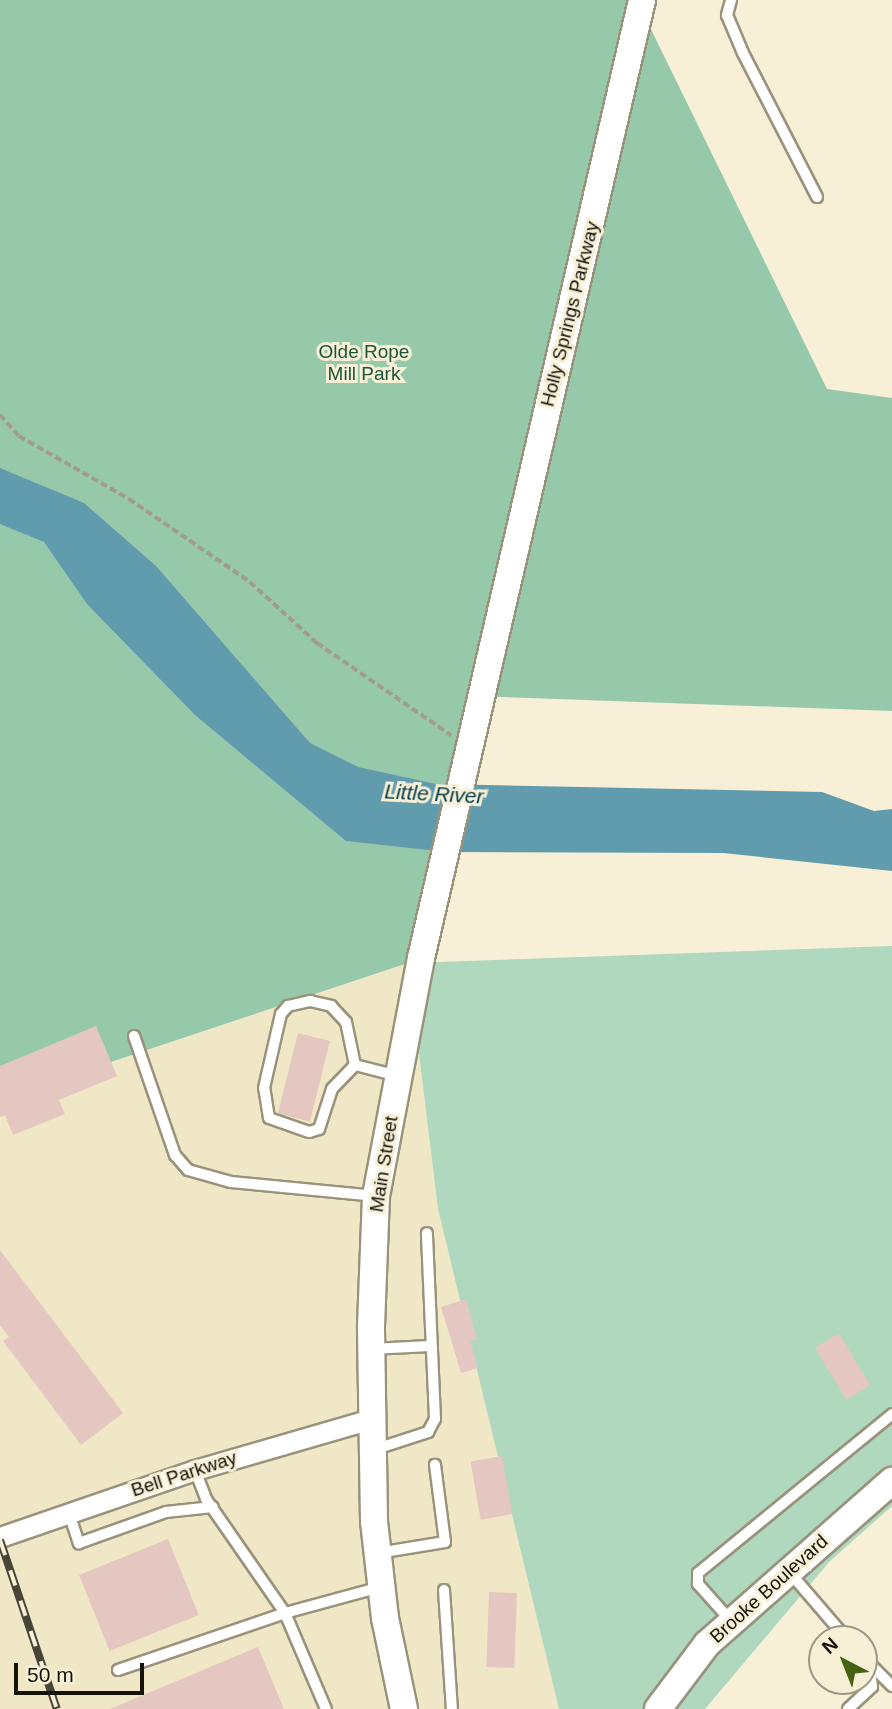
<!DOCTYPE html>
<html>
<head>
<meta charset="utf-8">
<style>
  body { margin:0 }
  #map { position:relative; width:892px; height:1709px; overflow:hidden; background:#f7f0d7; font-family:Helvetica,sans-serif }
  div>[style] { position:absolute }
  .built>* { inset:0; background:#f0e7c6 }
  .green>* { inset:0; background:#afd8bf }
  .forest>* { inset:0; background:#96c9aa }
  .water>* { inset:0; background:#609cae }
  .building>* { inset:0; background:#e4c7c0; transform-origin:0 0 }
  .path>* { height:3.5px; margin-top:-1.75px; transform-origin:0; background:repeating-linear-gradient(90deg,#a29d8a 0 7px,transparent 0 10.5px) }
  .roads { filter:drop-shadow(2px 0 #9a937c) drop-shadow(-2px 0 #9a937c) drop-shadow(0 2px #9a937c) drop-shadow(0 -2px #9a937c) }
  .lane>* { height:10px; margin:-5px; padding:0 5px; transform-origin:5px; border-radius:5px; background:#fff }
  .street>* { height:19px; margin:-9.5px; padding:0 9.5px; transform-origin:9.5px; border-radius:9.5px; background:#fff }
  .secondary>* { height:26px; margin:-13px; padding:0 13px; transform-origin:13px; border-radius:13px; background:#fff }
  .rail>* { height:8px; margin-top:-4px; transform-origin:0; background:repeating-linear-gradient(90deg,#f7f0d7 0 16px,#474438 0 32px); box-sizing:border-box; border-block:2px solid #474438 }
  span { translate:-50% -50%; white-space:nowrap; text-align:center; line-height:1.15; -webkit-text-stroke:6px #f7f0d7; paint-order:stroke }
  .street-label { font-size:19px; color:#15130a }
  .park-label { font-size:19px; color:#1b5639 }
  .water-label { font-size:21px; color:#003b49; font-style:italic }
  .north { position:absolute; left:808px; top:1625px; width:70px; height:70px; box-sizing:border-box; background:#f7f0d7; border:2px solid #9d9885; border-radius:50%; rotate:318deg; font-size:19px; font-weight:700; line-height:28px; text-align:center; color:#15130a }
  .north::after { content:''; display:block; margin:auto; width:24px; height:32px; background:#456213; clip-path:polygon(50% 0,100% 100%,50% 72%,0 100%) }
  .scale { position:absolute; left:14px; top:1663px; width:130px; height:32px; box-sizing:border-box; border:4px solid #15130a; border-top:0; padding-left:9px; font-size:21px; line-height:24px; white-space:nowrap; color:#15130a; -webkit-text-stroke:5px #f7f0d7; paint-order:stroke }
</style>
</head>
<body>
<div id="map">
  <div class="built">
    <i style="clip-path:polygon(408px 963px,438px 1209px,559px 1709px,0 1709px,0 1099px)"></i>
  </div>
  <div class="green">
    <i style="clip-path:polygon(892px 946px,892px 1506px,829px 1562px,705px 1709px,559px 1709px,438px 1209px,408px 963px)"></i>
  </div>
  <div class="forest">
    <i style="clip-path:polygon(0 0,647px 0,644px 15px,827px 389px,892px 398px,892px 711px,473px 696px,408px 963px,0 1099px)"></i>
  </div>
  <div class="water">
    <i style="clip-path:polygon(0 468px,84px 503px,156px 566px,310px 743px,358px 767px,436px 784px,822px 792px,874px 811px,892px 809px,892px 871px,723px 853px,446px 852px,346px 841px,195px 715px,87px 604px,44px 542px,0 524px)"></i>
  </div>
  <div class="building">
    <i style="clip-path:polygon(96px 1026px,117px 1076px,59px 1100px,65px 1114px,13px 1135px,5px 1115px,0 1117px,0 1066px)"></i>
    <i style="left:298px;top:1033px;width:33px;height:83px;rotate:14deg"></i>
    <i style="clip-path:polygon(0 1250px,123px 1413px,81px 1445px,3px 1341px,9px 1337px,0 1325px)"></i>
    <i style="clip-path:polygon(466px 1299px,477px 1339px,470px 1341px,478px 1368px,461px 1373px,441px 1307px)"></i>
    <i style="left:839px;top:1333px;width:61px;height:28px;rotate:59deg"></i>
    <i style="left:502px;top:1456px;width:59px;height:32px;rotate:80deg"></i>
    <i style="left:168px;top:1539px;width:82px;height:96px;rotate:68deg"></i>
    <i style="left:489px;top:1592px;width:28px;height:75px;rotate:2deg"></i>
    <i style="clip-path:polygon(258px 1647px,284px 1709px,110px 1709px)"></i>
  </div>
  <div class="path">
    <i style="left:0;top:415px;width:28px;rotate:48deg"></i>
    <i style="left:19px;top:436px;width:127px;rotate:29.8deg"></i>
    <i style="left:129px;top:499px;width:147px;rotate:34.4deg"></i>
    <i style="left:250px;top:582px;width:91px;rotate:42.3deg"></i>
    <i style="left:317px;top:643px;width:163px;rotate:34.5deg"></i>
  </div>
  <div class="roads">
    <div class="lane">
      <i style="left:731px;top:0;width:16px;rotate:105deg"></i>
      <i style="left:727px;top:15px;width:41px;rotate:67.2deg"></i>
      <i style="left:743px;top:53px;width:162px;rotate:62.8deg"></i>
      <i style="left:134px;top:1036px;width:126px;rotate:71deg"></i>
      <i style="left:175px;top:1155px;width:20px;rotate:49deg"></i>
      <i style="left:188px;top:1170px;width:45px;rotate:15.6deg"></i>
      <i style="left:231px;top:1182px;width:146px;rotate:5.5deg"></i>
      <i style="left:355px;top:1065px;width:33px;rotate:134deg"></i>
      <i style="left:332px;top:1089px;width:42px;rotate:108deg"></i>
      <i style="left:319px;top:1129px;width:10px;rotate:163deg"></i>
      <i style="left:309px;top:1132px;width:42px;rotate:-160.7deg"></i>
      <i style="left:269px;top:1118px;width:30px;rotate:-99deg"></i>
      <i style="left:264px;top:1088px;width:76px;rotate:-77.1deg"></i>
      <i style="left:281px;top:1014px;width:11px;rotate:-49deg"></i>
      <i style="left:288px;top:1006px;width:23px;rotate:-13deg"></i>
      <i style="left:310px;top:1001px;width:22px;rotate:13deg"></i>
      <i style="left:331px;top:1006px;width:22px;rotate:47deg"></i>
      <i style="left:346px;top:1022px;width:44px;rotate:78.2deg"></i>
      <i style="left:355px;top:1065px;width:44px;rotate:14.3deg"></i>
      <i style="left:371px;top:1349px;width:59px;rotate:-2.9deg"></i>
      <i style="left:376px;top:1449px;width:55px;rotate:-18.1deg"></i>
      <i style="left:428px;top:1432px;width:15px;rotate:-62deg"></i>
      <i style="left:435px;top:1419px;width:186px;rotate:-92.5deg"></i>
      <i style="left:195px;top:1470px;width:31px;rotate:69deg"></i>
      <i style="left:206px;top:1499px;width:139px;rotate:55.3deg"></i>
      <i style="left:285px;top:1613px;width:104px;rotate:66.9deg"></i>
      <i style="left:69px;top:1513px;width:32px;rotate:72deg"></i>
      <i style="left:79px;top:1543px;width:92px;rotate:-19.6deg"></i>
      <i style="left:166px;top:1512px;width:47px;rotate:-6.1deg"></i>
      <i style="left:378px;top:1553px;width:68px;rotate:-9.3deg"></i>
      <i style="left:445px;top:1542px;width:78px;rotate:-97.4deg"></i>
      <i style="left:791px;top:1574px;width:86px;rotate:49.3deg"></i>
      <i style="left:444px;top:1590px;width:119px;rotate:86.2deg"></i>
      <i style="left:731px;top:1621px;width:50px;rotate:-131.7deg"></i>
      <i style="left:698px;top:1584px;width:11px;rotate:-90deg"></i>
      <i style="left:698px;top:1573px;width:251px;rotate:-39.3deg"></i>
      <i style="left:864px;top:1658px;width:40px;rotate:45deg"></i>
      <i style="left:118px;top:1670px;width:176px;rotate:-18.8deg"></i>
      <i style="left:285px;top:1613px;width:99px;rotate:-15.2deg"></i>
      <i style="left:848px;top:1709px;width:33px;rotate:-43deg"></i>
      <i style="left:872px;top:1687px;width:24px;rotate:-97deg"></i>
    </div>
    <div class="street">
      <i style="left:0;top:1537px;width:206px;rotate:-19deg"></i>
      <i style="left:195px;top:1470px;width:183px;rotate:-16.2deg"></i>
    </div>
    <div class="secondary">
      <i style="left:404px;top:1709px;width:93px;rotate:-101.8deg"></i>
      <i style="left:385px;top:1618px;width:98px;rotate:-96.5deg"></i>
      <i style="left:374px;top:1521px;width:195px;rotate:-90.9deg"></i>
      <i style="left:371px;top:1326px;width:130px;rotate:-87.8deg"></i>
      <i style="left:376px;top:1196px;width:242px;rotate:-79.3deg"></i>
      <i style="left:421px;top:958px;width:983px;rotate:-77.01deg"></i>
      <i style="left:658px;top:1709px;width:81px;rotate:-53deg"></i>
      <i style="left:707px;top:1644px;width:247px;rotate:-41.4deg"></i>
    </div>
  </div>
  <div class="rail">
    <i style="left:0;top:1540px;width:178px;rotate:71.4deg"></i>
  </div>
  <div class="street-label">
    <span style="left:570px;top:314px;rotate:-76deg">Holly Springs Parkway</span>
    <span style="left:384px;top:1164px;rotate:-81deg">Main Street</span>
    <span style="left:184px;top:1474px;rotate:-18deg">Bell Parkway</span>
    <span style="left:769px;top:1589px;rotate:-42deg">Brooke Boulevard</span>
  </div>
  <div class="park-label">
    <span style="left:364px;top:363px">Olde Rope<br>Mill Park</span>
  </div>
  <div class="water-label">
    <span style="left:434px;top:794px;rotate:3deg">Little River</span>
  </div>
  <div class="north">N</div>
  <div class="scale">50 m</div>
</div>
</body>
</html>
